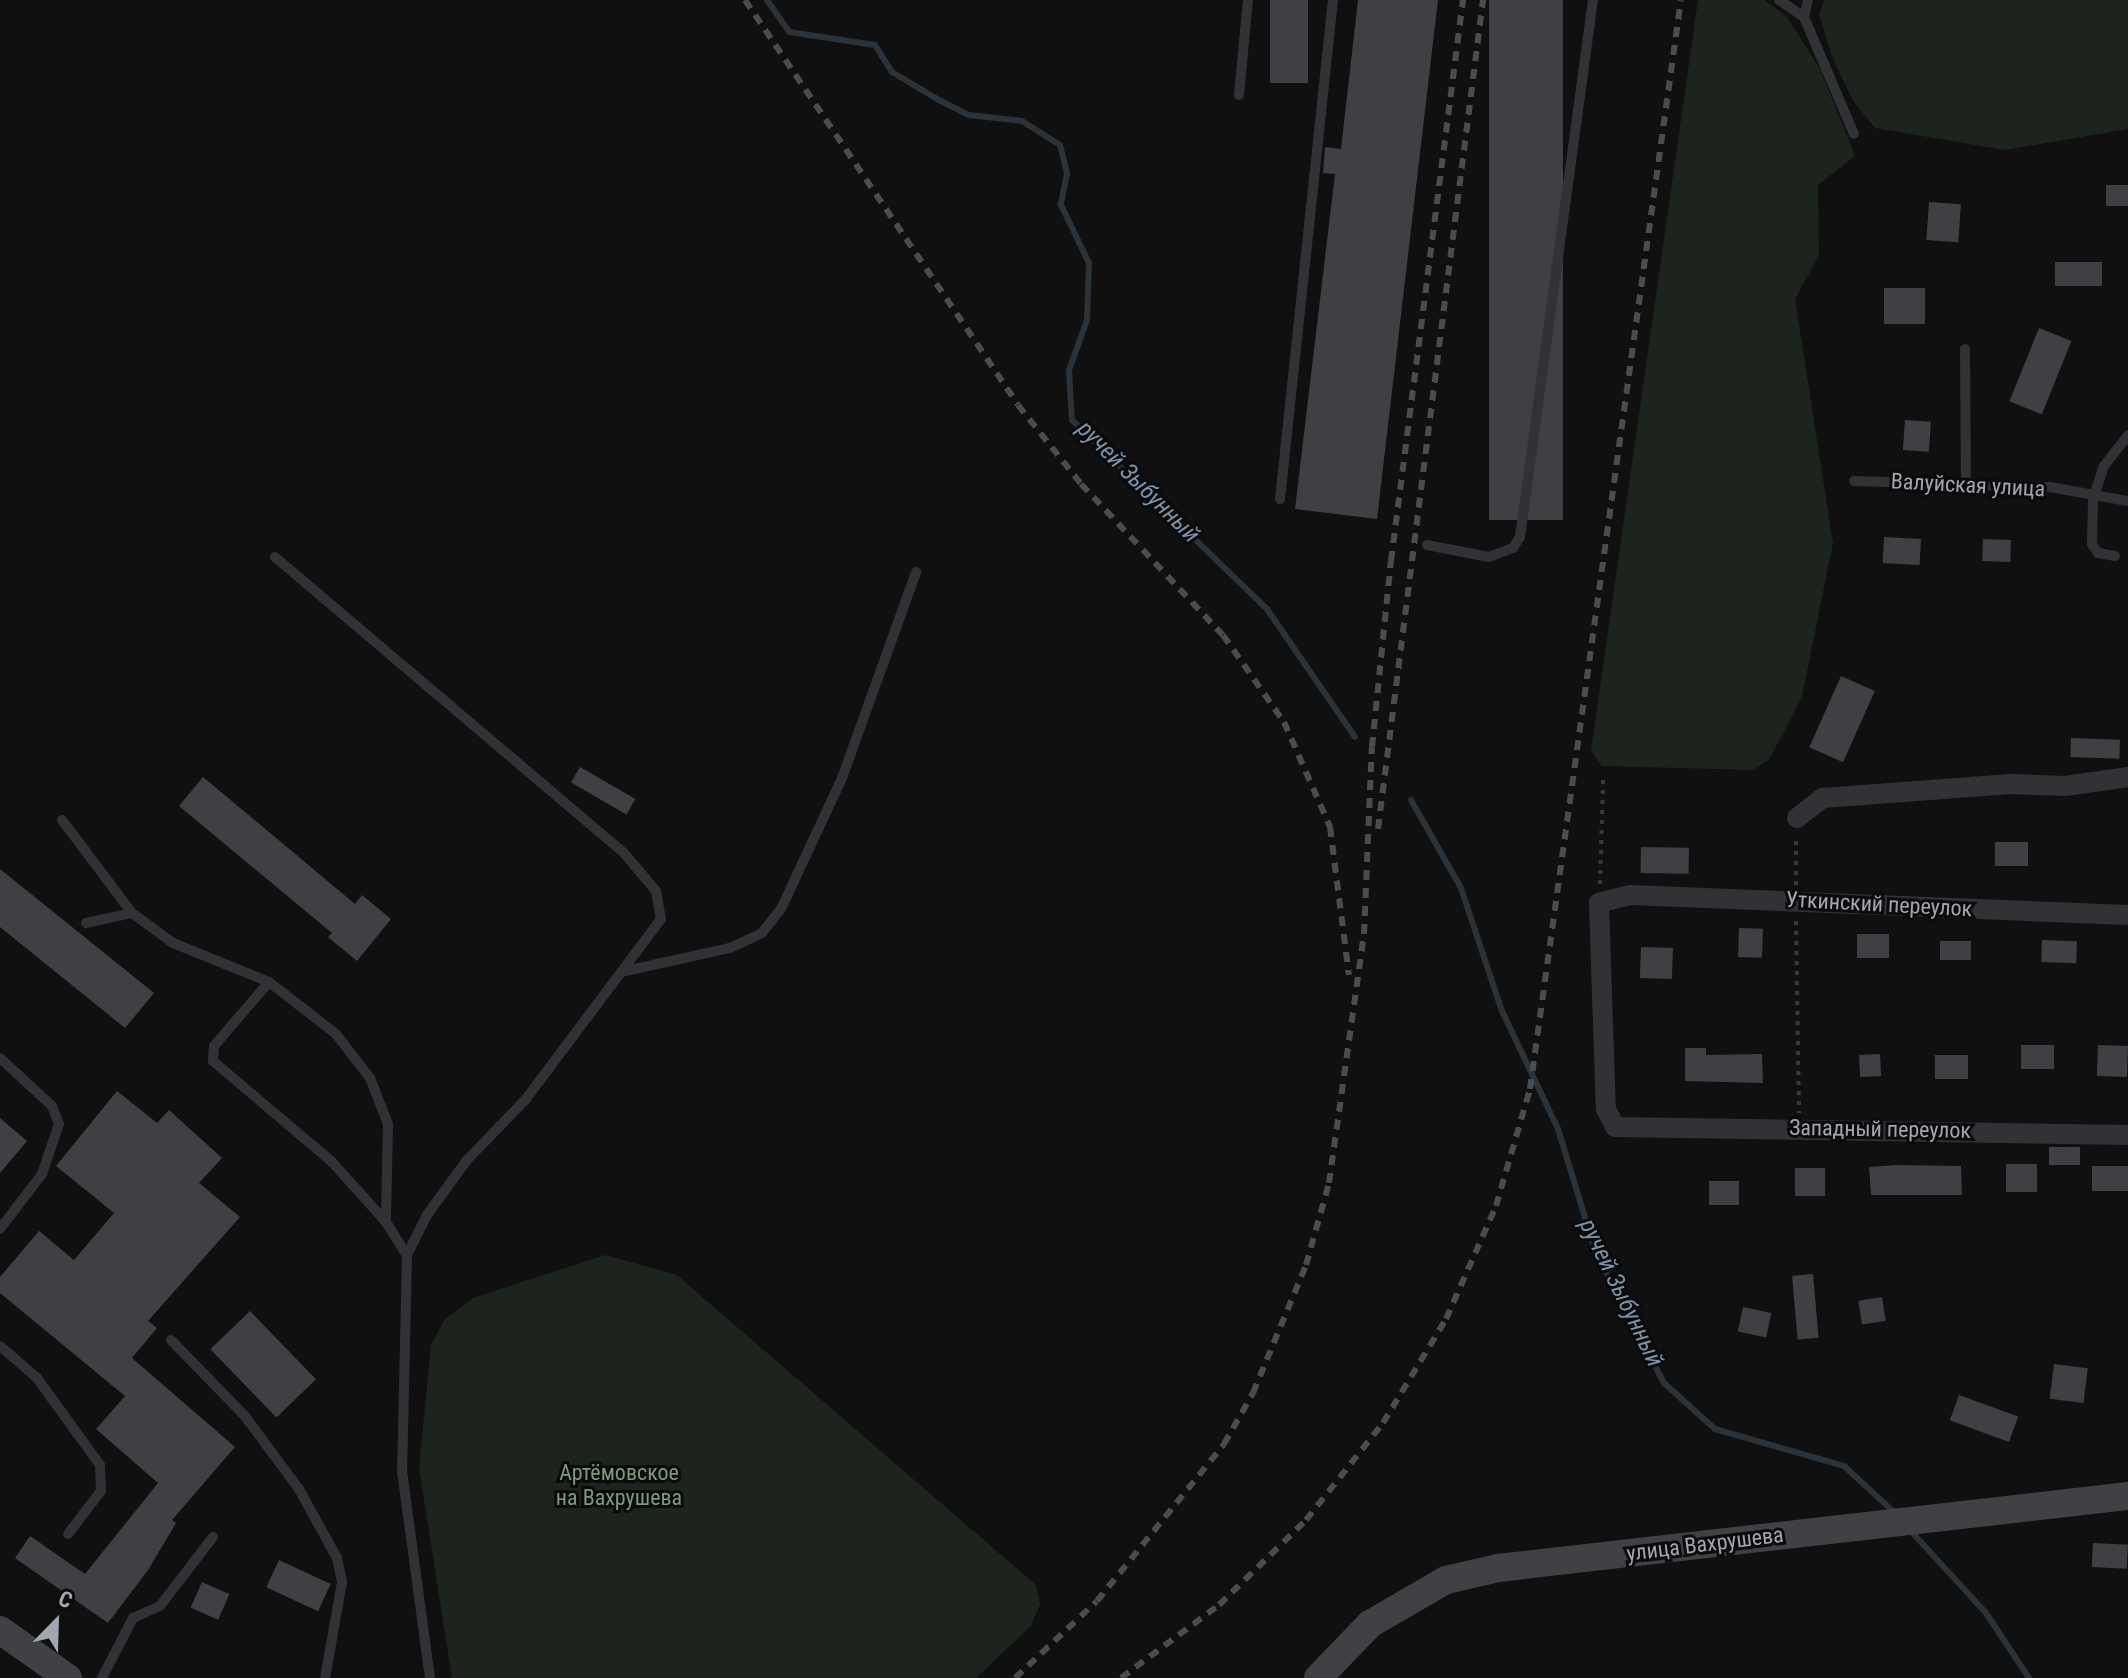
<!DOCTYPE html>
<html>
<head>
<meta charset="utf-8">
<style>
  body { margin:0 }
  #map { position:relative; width:2128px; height:1678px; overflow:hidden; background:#101011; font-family:"Roboto Condensed",sans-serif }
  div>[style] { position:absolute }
  .green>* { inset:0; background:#1d231d }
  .stream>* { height:6px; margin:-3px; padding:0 3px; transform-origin:3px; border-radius:3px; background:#2b3238 }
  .building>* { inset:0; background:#3f4044; transform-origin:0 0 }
  .path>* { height:4px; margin-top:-2px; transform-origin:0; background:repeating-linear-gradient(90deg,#37393c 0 4px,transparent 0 10px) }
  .lane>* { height:10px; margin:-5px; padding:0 5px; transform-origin:5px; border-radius:5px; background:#313235 }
  .street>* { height:20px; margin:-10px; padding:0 10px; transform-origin:10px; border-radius:10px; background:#313235 }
  .secondary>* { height:28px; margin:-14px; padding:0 14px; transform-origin:14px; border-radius:14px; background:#3f4145 }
  .rail>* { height:6px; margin-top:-3px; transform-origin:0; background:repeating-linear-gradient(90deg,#4a4c50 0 10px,transparent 0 18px) }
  span { translate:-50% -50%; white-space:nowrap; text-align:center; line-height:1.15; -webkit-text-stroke:6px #0b0b0c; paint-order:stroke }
  .street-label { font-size:22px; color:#a2a6b0 }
  .park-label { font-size:22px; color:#7b9a7e }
  .water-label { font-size:24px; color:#7c93a9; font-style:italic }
  .north { position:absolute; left:16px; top:1582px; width:80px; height:80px; -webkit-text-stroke:6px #0b0b0c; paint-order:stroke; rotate:23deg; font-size:22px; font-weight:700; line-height:32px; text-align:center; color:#a2a6b0 }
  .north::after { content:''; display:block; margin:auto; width:28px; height:36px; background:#a2a6b0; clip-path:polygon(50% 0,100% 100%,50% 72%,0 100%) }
</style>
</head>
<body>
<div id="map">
  <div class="green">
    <i style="clip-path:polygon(1698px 0,1764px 0,1787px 17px,1820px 69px,1855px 156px,1818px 185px,1819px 255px,1795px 299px,1833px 543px,1802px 697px,1769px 760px,1752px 770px,1602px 766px,1591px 751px)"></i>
    <i style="clip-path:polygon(1824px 0,2128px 0,2128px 129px,2005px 150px,1875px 128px,1853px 101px,1831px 54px,1819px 14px)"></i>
    <i style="clip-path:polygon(605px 1255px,677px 1275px,1036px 1585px,1040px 1604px,1031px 1626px,976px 1678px,452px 1678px,419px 1468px,431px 1345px,444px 1320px,473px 1298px)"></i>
  </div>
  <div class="stream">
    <i style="left:767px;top:0;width:39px;rotate:55deg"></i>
    <i style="left:789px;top:32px;width:87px;rotate:8.6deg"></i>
    <i style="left:875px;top:45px;width:32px;rotate:58deg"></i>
    <i style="left:892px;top:72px;width:55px;rotate:30.8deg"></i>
    <i style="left:939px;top:100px;width:34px;rotate:27deg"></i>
    <i style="left:969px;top:115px;width:53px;rotate:6.5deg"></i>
    <i style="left:1022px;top:121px;width:45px;rotate:32.3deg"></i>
    <i style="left:1060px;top:145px;width:29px;rotate:76deg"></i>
    <i style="left:1067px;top:173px;width:33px;rotate:101deg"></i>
    <i style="left:1061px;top:205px;width:64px;rotate:64.2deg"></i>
    <i style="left:1089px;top:263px;width:57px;rotate:92deg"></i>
    <i style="left:1087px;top:320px;width:53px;rotate:109.8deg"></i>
    <i style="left:1069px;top:370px;width:50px;rotate:86.6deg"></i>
    <i style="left:1072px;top:420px;width:272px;rotate:44.1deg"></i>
    <i style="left:1267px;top:609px;width:155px;rotate:55.5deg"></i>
    <i style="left:1411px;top:800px;width:101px;rotate:60.4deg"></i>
    <i style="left:1461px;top:888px;width:130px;rotate:71.6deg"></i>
    <i style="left:1502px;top:1011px;width:131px;rotate:64.6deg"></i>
    <i style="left:1558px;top:1129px;width:130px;rotate:73deg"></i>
    <i style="left:1596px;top:1253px;width:147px;rotate:62.4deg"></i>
    <i style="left:1664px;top:1383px;width:69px;rotate:42deg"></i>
    <i style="left:1715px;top:1429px;width:134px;rotate:16deg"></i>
    <i style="left:1844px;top:1466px;width:71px;rotate:42.7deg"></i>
    <i style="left:1909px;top:1529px;width:114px;rotate:47.5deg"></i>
    <i style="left:1986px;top:1613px;width:78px;rotate:56.5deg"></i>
  </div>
  <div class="building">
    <i style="left:1270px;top:0;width:38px;height:83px"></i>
    <i style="clip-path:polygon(1358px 0,1438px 0,1377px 519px,1295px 509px,1335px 174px,1323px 173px,1325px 147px,1341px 149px)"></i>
    <i style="left:1489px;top:0;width:74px;height:520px"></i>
    <i style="left:2128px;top:185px;width:21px;height:22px;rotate:90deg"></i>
    <i style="left:1929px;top:202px;width:32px;height:38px;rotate:4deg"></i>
    <i style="left:2102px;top:262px;width:24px;height:47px;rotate:90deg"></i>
    <i style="left:1884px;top:288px;width:41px;height:36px"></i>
    <i style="left:2039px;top:328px;width:35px;height:79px;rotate:22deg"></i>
    <i style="left:1905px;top:420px;width:26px;height:30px;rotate:4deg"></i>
    <i style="left:1884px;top:537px;width:37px;height:26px;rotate:3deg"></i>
    <i style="left:1983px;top:539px;width:28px;height:22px;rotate:2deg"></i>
    <i style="left:1841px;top:676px;width:37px;height:78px;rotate:24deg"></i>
    <i style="left:2071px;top:738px;width:49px;height:19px;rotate:2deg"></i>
    <i style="left:580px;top:767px;width:64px;height:18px;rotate:30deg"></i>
    <i style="clip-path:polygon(203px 777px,355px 904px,362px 895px,391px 919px,357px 961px,328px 937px,332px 933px,179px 806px)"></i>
    <i style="left:2028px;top:842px;width:24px;height:33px;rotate:90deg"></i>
    <i style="left:1641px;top:847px;width:48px;height:26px;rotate:1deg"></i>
    <i style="clip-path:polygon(0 869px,154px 993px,125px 1028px,0 927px)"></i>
    <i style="left:1739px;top:928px;width:24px;height:29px;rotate:2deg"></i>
    <i style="left:1857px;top:934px;width:32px;height:24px"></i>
    <i style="left:2042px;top:940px;width:35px;height:22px;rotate:2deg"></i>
    <i style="left:1940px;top:941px;width:31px;height:19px"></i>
    <i style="left:1641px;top:947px;width:32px;height:31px;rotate:2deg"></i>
    <i style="left:2021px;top:1045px;width:33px;height:24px"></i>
    <i style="left:2098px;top:1045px;width:30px;height:31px;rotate:2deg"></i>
    <i style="clip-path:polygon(1685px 1048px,1706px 1048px,1706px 1055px,1762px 1054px,1763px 1083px,1685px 1081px)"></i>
    <i style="left:1880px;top:1054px;width:22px;height:21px;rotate:87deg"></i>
    <i style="left:1935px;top:1055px;width:33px;height:24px"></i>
    <i style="clip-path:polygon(117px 1091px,157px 1123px,169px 1110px,222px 1158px,199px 1183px,240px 1217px,148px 1321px,157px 1328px,132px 1358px,235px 1447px,172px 1520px,176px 1523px,148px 1570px,108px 1623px,15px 1558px,30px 1536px,85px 1574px,158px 1483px,96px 1429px,125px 1396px,0 1293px,0 1277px,39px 1231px,74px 1260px,114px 1213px,56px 1166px)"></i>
    <i style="clip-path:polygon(0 1118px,27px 1141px,0 1173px)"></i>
    <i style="left:2049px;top:1147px;width:31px;height:18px"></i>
    <i style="left:2006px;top:1164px;width:31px;height:28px"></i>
    <i style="clip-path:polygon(1897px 1165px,1961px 1166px,1962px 1195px,1871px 1195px,1869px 1167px)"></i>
    <i style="left:2128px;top:1166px;width:25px;height:36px;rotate:90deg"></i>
    <i style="left:1825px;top:1168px;width:28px;height:30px;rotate:90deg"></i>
    <i style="left:1709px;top:1181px;width:30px;height:24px"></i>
    <i style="left:1813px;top:1274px;width:64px;height:21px;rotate:85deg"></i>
    <i style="left:1882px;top:1297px;width:24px;height:24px;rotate:81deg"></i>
    <i style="left:1743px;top:1307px;width:29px;height:25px;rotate:12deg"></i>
    <i style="left:250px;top:1311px;width:95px;height:55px;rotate:46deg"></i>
    <i style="left:2054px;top:1364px;width:34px;height:35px;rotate:7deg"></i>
    <i style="left:1959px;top:1395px;width:63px;height:27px;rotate:20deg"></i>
    <i style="left:2093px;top:1543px;width:35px;height:24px;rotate:3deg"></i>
    <i style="left:279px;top:1560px;width:57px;height:30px;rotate:25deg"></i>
    <i style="left:202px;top:1582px;width:30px;height:28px;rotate:24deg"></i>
  </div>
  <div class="path">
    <i style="left:1600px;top:884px;width:104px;rotate:-88.3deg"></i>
    <i style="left:1796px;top:885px;width:48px;rotate:-90deg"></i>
    <i style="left:1796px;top:921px;width:192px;rotate:89.1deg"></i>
  </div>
  <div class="lane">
    <i style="left:1779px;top:0;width:30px;rotate:34deg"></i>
    <i style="left:1804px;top:17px;width:17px;rotate:-77deg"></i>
    <i style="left:1804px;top:17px;width:127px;rotate:66.9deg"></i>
    <i style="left:1239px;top:95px;width:95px;rotate:-84.6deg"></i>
    <i style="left:1965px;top:349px;width:133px;rotate:89.6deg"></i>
    <i style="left:1854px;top:481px;width:196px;rotate:1.8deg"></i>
    <i style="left:2050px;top:487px;width:79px;rotate:10.2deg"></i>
    <i style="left:1280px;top:499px;width:502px;rotate:-83.94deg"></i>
    <i style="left:1427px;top:545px;width:63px;rotate:11deg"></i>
    <i style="left:1489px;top:557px;width:26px;rotate:-21deg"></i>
    <i style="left:1513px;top:548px;width:13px;rotate:-58deg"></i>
    <i style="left:1520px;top:537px;width:542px;rotate:-82.26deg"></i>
    <i style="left:2115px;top:556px;width:17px;rotate:-170deg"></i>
    <i style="left:2098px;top:553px;width:11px;rotate:-124deg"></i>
    <i style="left:2092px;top:544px;width:45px;rotate:-88.7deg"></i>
    <i style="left:2093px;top:499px;width:35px;rotate:-72deg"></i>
    <i style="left:2104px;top:466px;width:39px;rotate:-52deg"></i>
    <i style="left:275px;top:557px;width:458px;rotate:40.3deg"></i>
    <i style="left:624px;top:853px;width:50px;rotate:49.9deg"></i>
    <i style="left:656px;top:891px;width:28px;rotate:80deg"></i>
    <i style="left:661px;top:919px;width:225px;rotate:126.9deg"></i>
    <i style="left:526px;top:1099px;width:85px;rotate:134deg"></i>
    <i style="left:467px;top:1160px;width:68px;rotate:126deg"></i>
    <i style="left:427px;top:1215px;width:45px;rotate:116.6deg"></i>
    <i style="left:62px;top:820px;width:116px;rotate:53deg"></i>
    <i style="left:86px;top:923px;width:47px;rotate:-12.3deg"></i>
    <i style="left:132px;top:913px;width:51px;rotate:36.2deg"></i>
    <i style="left:173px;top:943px;width:104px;rotate:22.1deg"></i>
    <i style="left:269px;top:982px;width:85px;rotate:37.8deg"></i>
    <i style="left:336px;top:1034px;width:56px;rotate:52.3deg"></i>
    <i style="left:370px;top:1078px;width:49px;rotate:68.6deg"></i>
    <i style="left:388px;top:1124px;width:98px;rotate:91.2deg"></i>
    <i style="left:386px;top:1222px;width:39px;rotate:58deg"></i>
    <i style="left:407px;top:1255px;width:216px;rotate:91.3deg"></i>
    <i style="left:402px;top:1471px;width:209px;rotate:82.3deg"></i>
    <i style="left:621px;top:972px;width:112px;rotate:-12.4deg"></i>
    <i style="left:730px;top:948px;width:35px;rotate:-25deg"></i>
    <i style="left:762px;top:933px;width:31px;rotate:-52deg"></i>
    <i style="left:781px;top:909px;width:145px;rotate:-65deg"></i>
    <i style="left:842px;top:778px;width:219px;rotate:-70.2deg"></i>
    <i style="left:269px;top:982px;width:84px;rotate:130.7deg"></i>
    <i style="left:214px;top:1046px;width:15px;rotate:94deg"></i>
    <i style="left:213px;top:1061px;width:156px;rotate:40.3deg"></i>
    <i style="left:332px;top:1162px;width:81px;rotate:48deg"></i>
    <i style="left:0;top:1058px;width:71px;rotate:42.7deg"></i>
    <i style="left:52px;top:1106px;width:19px;rotate:69deg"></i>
    <i style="left:59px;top:1124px;width:53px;rotate:108.8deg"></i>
    <i style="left:42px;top:1174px;width:69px;rotate:127.4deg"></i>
    <i style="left:171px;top:1340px;width:105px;rotate:45.8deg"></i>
    <i style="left:244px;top:1415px;width:92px;rotate:53.4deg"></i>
    <i style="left:299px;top:1489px;width:79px;rotate:61.2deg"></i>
    <i style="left:337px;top:1558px;width:25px;rotate:78deg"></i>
    <i style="left:342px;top:1582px;width:97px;rotate:100deg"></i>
    <i style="left:0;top:1346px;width:49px;rotate:40.9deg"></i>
    <i style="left:37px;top:1378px;width:107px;rotate:54.1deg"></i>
    <i style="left:100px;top:1465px;width:26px;rotate:88deg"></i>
    <i style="left:101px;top:1491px;width:54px;rotate:127.5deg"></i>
    <i style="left:102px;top:1678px;width:68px;rotate:-62.7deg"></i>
    <i style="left:133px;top:1618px;width:30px;rotate:-24deg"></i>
    <i style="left:160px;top:1606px;width:87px;rotate:-52.5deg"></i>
  </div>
  <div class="street">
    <i style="left:1797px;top:818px;width:33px;rotate:-38deg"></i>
    <i style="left:1823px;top:798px;width:188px;rotate:-4.3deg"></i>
    <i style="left:2010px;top:784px;width:55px;rotate:2.1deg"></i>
    <i style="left:2065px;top:786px;width:64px;rotate:-8.1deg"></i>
    <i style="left:2128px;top:915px;width:498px;rotate:-177.7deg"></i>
    <i style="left:1630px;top:895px;width:32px;rotate:166deg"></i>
    <i style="left:1599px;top:903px;width:206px;rotate:88.1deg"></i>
    <i style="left:1606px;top:1109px;width:20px;rotate:63deg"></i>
    <i style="left:1615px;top:1127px;width:513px;rotate:0.89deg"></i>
  </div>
  <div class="secondary">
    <i style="left:0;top:1630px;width:83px;rotate:35.2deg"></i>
    <i style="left:1318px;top:1678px;width:75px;rotate:-46.1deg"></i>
    <i style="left:1370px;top:1624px;width:88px;rotate:-30.1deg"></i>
    <i style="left:1446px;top:1580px;width:53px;rotate:-13deg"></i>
    <i style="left:1498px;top:1568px;width:634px;rotate:-6.52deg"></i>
  </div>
  <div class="rail">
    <i style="left:745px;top:0;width:488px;rotate:56deg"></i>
    <i style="left:1018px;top:405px;width:101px;rotate:51.4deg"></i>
    <i style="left:1081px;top:484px;width:207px;rotate:46.8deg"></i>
    <i style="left:1223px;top:635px;width:106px;rotate:55deg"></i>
    <i style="left:1284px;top:722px;width:115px;rotate:66.3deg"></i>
    <i style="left:1330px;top:827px;width:149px;rotate:82.7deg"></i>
    <i style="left:1378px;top:829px;width:836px;rotate:-82.78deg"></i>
    <i style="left:1015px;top:1678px;width:112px;rotate:-43.2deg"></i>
    <i style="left:1097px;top:1601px;width:202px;rotate:-51deg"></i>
    <i style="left:1224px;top:1444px;width:59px;rotate:-60.4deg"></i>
    <i style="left:1253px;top:1393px;width:139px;rotate:-67.5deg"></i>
    <i style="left:1306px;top:1265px;width:85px;rotate:-74.3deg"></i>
    <i style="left:1329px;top:1183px;width:251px;rotate:-82deg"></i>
    <i style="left:1364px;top:934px;width:187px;rotate:-87.6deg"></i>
    <i style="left:1372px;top:747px;width:187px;rotate:-84.2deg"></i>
    <i style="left:1391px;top:561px;width:566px;rotate:-82.69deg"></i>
    <i style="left:1121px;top:1678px;width:122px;rotate:-36.7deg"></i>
    <i style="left:1219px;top:1605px;width:122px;rotate:-44.3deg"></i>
    <i style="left:1306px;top:1520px;width:124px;rotate:-51.6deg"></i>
    <i style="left:1383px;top:1423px;width:122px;rotate:-58.8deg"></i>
    <i style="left:1446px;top:1319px;width:124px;rotate:-66.1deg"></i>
    <i style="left:1496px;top:1206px;width:122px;rotate:-73.8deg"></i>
    <i style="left:1530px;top:1089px;width:1099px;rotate:-82.11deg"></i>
  </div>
  <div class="street-label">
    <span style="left:1968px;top:485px;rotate:3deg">Валуйская улица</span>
    <span style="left:1879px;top:904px;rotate:3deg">Уткинский переулок</span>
    <span style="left:1880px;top:1129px;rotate:1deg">Западный переулок</span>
    <span style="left:1705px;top:1544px;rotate:-7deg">улица Вахрушева</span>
  </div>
  <div class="park-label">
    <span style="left:619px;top:1485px">Артёмовское<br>на Вахрушева</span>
  </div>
  <div class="water-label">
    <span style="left:1138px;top:482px;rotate:45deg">ручей Зыбунный</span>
    <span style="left:1621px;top:1293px;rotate:64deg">ручей Зыбунный</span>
  </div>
  <div class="north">С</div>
</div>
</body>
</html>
